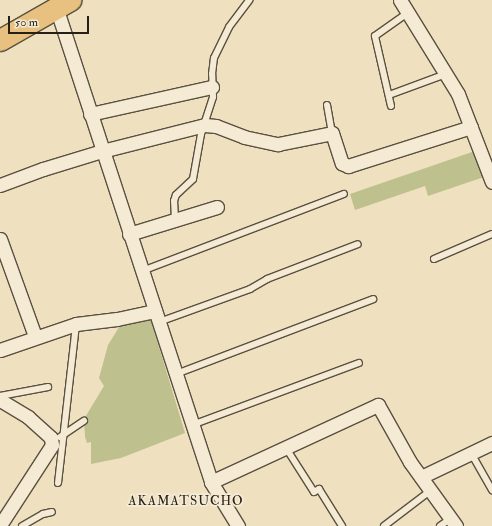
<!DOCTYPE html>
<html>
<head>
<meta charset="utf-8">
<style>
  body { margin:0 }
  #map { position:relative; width:492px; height:526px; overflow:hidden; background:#efe0bf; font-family:"IM FELL Double Pica",serif }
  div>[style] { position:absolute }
  .green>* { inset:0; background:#bec18e }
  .roads { filter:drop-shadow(1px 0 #595040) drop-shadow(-1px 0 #595040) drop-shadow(0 1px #595040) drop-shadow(0 -1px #595040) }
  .service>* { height:6px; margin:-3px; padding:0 3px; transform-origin:3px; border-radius:3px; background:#f5ebd5 }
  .minor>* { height:13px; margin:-6.5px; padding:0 6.5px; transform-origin:6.5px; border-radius:6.5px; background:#f5ebd5 }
  .trunk>* { height:21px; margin:-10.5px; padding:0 10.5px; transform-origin:10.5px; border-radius:10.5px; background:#e8c080 }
  span { translate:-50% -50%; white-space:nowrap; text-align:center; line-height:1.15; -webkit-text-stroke:3.5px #f5ebd5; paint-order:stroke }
  .neighbourhood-label { font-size:13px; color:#272016; letter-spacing:1px }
  .scale { position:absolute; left:8px; top:16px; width:81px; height:18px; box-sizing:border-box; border:2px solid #272016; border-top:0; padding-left:5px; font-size:12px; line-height:14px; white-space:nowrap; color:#272016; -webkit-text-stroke:3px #f5ebd5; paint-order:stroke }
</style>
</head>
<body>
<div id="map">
  <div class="green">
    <i style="clip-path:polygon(475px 151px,484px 177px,428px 196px,425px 186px,355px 210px,350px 194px)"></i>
    <i style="clip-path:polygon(150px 317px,185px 433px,121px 458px,91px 464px,91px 442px,87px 443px,85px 437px,84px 419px,104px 386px,99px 378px,108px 345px,121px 324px)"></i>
  </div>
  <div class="roads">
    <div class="service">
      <i style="left:389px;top:95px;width:61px;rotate:-20.2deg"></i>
      <i style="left:327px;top:105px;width:28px;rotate:80deg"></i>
      <i style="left:391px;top:106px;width:72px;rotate:-102.9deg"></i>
      <i style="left:375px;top:36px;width:42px;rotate:-35.2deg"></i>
      <i style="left:175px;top:219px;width:18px;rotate:-93deg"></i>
      <i style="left:174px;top:201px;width:6px;rotate:-72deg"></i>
      <i style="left:176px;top:195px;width:23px;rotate:-43deg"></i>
      <i style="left:193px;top:179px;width:46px;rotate:-79.9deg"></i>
      <i style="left:201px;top:134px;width:39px;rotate:-72deg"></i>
      <i style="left:213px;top:97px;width:23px;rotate:-92deg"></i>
      <i style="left:212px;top:74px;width:16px;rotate:-83deg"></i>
      <i style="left:214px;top:58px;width:34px;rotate:-64deg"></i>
      <i style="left:229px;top:27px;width:34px;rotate:-53deg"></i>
      <i style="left:434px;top:259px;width:63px;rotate:-23.3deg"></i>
      <i style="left:142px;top:271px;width:216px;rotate:-20.9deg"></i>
      <i style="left:159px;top:322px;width:97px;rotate:-19.9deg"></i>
      <i style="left:250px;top:289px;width:20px;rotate:-30deg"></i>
      <i style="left:267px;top:279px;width:97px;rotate:-21deg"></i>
      <i style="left:176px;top:374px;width:211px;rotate:-20.8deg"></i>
      <i style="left:0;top:396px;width:49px;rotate:-10.6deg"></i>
      <i style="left:192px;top:425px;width:178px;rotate:-20.4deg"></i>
      <i style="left:60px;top:437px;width:29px;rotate:-34deg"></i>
      <i style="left:286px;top:448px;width:52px;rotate:57.5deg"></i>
      <i style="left:314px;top:492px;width:6px;rotate:-31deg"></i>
      <i style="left:319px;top:489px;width:44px;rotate:58.1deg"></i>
      <i style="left:471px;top:453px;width:43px;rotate:60.4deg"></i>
      <i style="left:58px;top:483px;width:160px;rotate:-83.5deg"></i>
      <i style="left:22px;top:526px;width:24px;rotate:-30deg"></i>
      <i style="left:43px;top:514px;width:9px;rotate:-13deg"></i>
      <i style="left:384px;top:526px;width:58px;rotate:-37.3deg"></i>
      <i style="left:440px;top:526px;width:12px;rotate:-35deg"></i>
    </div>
    <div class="minor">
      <i style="left:400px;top:0;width:110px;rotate:58.3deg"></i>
      <i style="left:458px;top:94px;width:94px;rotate:68.9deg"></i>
      <i style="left:56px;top:7px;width:500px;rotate:71.9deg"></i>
      <i style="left:211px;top:482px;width:52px;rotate:58.5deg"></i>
      <i style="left:90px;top:114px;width:125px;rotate:-12.5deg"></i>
      <i style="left:0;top:185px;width:46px;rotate:-20.4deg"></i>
      <i style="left:43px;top:169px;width:62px;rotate:-17deg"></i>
      <i style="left:102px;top:151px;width:106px;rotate:-14.2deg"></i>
      <i style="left:205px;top:125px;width:11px;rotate:5deg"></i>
      <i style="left:216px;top:126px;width:30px;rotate:21deg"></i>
      <i style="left:244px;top:137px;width:35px;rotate:12deg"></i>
      <i style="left:278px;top:144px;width:55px;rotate:-11.5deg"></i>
      <i style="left:332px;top:133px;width:32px;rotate:72deg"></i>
      <i style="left:342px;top:163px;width:7px;rotate:27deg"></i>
      <i style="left:348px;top:166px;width:129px;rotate:-17.6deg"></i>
      <i style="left:129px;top:234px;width:92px;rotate:-17.1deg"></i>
      <i style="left:0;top:239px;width:103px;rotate:70.2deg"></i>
      <i style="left:0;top:350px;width:80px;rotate:-18.9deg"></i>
      <i style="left:76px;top:324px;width:41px;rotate:-7deg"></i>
      <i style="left:117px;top:319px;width:39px;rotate:-12deg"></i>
      <i style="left:0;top:400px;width:33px;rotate:31deg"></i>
      <i style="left:28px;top:417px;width:31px;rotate:42deg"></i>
      <i style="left:51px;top:438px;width:7px;rotate:82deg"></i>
      <i style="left:52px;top:445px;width:95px;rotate:123deg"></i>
      <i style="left:421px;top:477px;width:79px;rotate:-25.6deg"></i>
      <i style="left:211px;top:482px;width:184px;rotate:-24.8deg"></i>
      <i style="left:378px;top:405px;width:65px;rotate:60.7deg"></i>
      <i style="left:410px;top:462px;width:79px;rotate:54.3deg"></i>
    </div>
    <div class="trunk">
      <i style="left:0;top:40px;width:81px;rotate:-29.7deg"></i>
    </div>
  </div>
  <div class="neighbourhood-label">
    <span style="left:186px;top:501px">AKAMATSUCHO</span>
  </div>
  <div class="scale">50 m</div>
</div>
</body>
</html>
